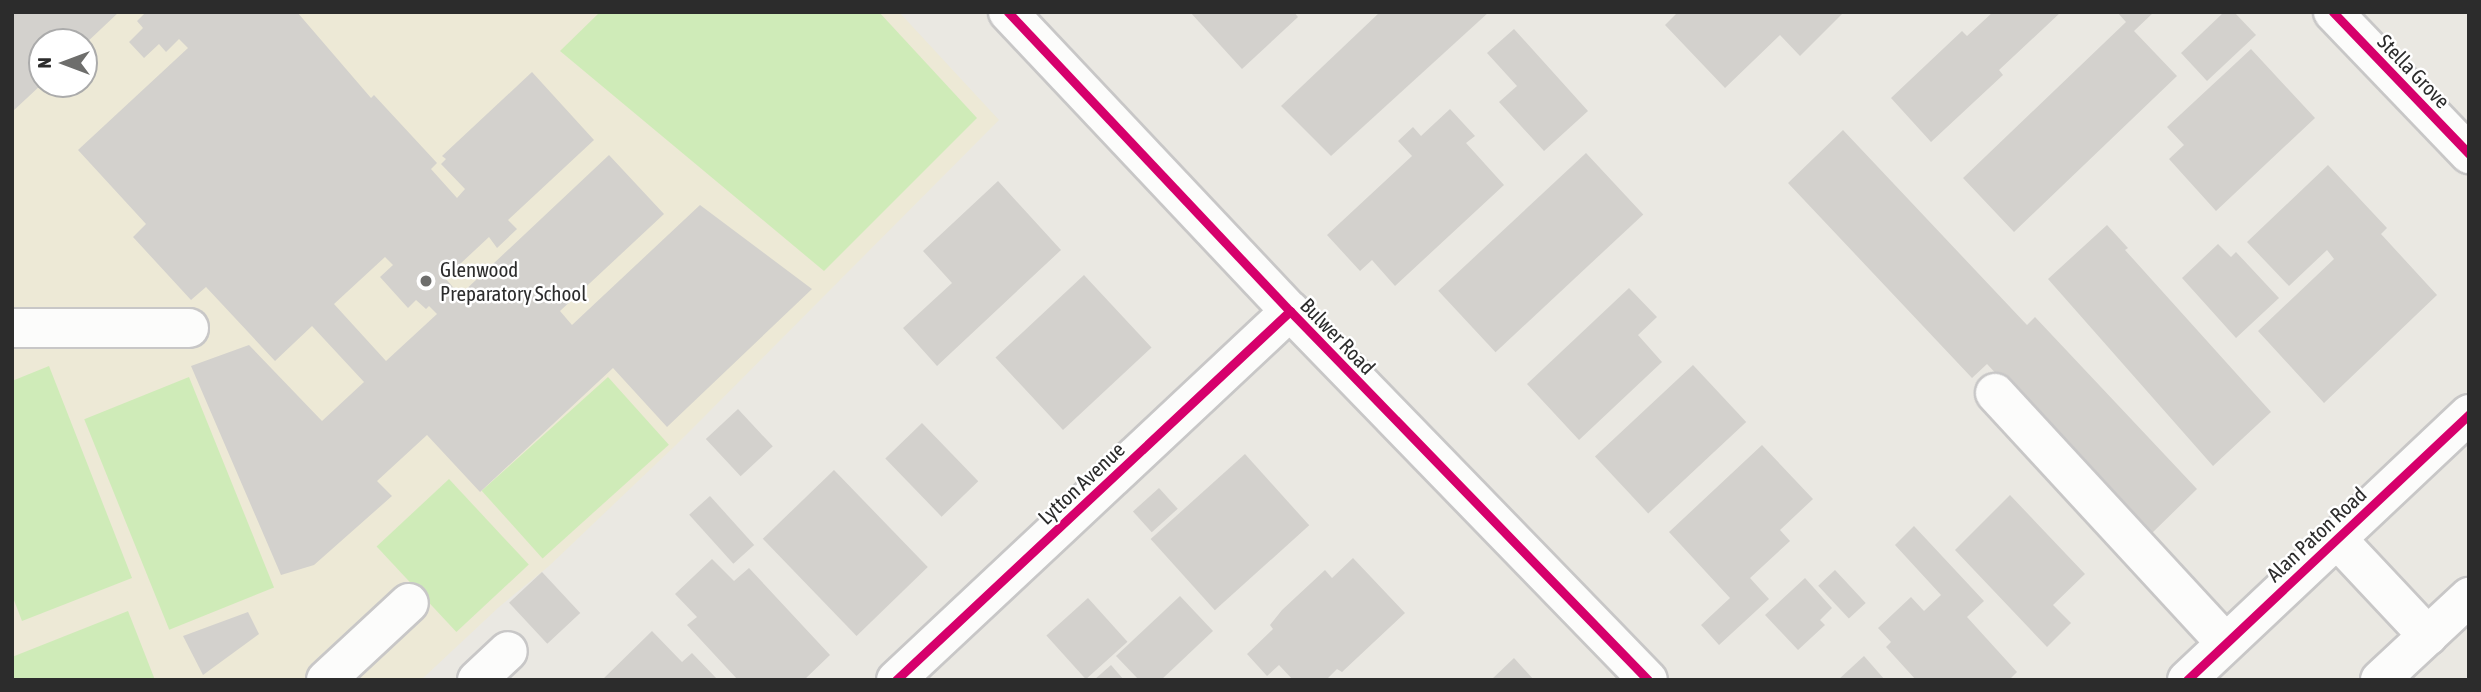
<!DOCTYPE html>
<html>
<head>
<meta charset="utf-8">
<style>
  body { margin:0 }
  #map { position:relative; width:2481px; height:692px; overflow:hidden; background:#eae8e2; font-family:"Asap Condensed",sans-serif }
  div>[style] { position:absolute }
  .education>* { inset:0; background:#ede9d6 }
  .pitch>* { inset:0; background:#cfebb8; transform-origin:0 0 }
  .building>* { inset:0; background:#d3d1cd; transform-origin:0 0 }
  .roads { filter:drop-shadow(2px 0 #c8c7c7) drop-shadow(-2px 0 #c8c7c7) drop-shadow(0 2px #c8c7c7) drop-shadow(0 -2px #c8c7c7) }
  .minor>* { height:38px; margin:-19px; padding:0 19px; transform-origin:19px; border-radius:19px; background:#fcfcfb }
  .cycleway>* { height:9px; margin:-4.5px; padding:0 4.5px; transform-origin:4.5px; border-radius:4.5px; background:#d6006c }
  .dots>* { width:19px; height:19px; translate:-50% -50%; box-sizing:border-box; border:4px solid #fff; border-radius:50% }
  span { translate:-50% -50%; white-space:nowrap; text-align:center; line-height:1.15; -webkit-text-stroke:5px #fff; paint-order:stroke }
  .street-label { font-size:21px; color:#2c2c2c }
  .poi-label { font-size:21px; color:#2c2c2c }
  .left { translate:0 -50%; text-align:left }
  .frame { position:absolute; inset:0; border:14px solid #2c2c2c; pointer-events:none }
  .north { position:absolute; left:28px; top:28px; width:70px; height:70px; box-sizing:border-box; background:#fff; border:2px solid #ababab; border-radius:50%; rotate:270deg; font-size:19px; font-weight:700; line-height:28px; text-align:center; color:#2c2c2c }
  .north::after { content:''; display:block; margin:auto; width:24px; height:32px; background:#6e6e6c; clip-path:polygon(50% 0,100% 100%,50% 72%,0 100%) }
</style>
</head>
<body>
<div id="map">
  <div class="education">
    <i style="clip-path:polygon(evenodd,12px 12px,899px 12px,999px 120px,679px 442px,549px 566px,499px 607px,421px 680px,12px 680px,12px 12px,42px 42px,84px 42px,84px 84px,42px 84px,42px 42px)"></i>
  </div>
  <div class="pitch">
    <i style="clip-path:polygon(600px 12px,879px 12px,977px 118px,824px 271px,560px 51px)"></i>
    <i style="clip-path:polygon(49px 366px,132px 578px,22px 621px,12px 595px,12px 381px)"></i>
    <i style="left:189px;top:377px;width:227px;height:113px;rotate:68deg"></i>
    <i style="left:608px;top:377px;width:91px;height:170px;rotate:48deg"></i>
    <i style="left:449px;top:479px;width:117px;height:99px;rotate:47deg"></i>
    <i style="clip-path:polygon(128px 611px,155px 680px,12px 680px,12px 657px)"></i>
  </div>
  <div class="building">
    <i style="clip-path:polygon(12px 12px,119px 12px,84px 45px,84px 42px,42px 42px,42px 84px,12px 112px)"></i>
    <i style="clip-path:polygon(evenodd,146px 12px,297px 12px,371px 98px,374px 95px,437px 163px,431px 169px,457px 198px,465px 189px,441px 164px,446px 159px,442px 156px,532px 72px,594px 140px,508px 220px,517px 229px,497px 248px,489px 237px,445px 278px,460px 295px,609px 155px,664px 214px,560px 311px,572px 325px,700px 205px,812px 289px,667px 427px,613px 368px,480px 492px,427px 435px,377px 481px,392px 496px,314px 565px,281px 575px,191px 366px,249px 345px,322px 421px,364px 382px,312px 326px,275px 361px,206px 287px,191px 300px,133px 237px,146px 224px,78px 150px,188px 48px,179px 39px,166px 52px,159px 44px,144px 58px,129px 42px,143px 28px,137px 21px,146px 12px,385px 257px,393px 265px,380px 277px,408px 308px,416px 300px,426px 309px,429px 306px,437px 314px,386px 361px,334px 304px,385px 257px)"></i>
    <i style="clip-path:polygon(1190px 12px,1294px 12px,1298px 17px,1242px 69px)"></i>
    <i style="clip-path:polygon(1380px 12px,1489px 12px,1331px 156px,1281px 106px)"></i>
    <i style="clip-path:polygon(1678px 12px,1764px 13px,1844px 12px,1800px 56px,1780px 35px,1725px 88px,1665px 25px)"></i>
    <i style="clip-path:polygon(1993px 12px,2061px 12px,1999px 70px,2003px 75px,1931px 142px,1891px 98px,1962px 31px,1967px 36px)"></i>
    <i style="clip-path:polygon(2117px 12px,2154px 12px,2134px 31px,2177px 76px,2014px 232px,1963px 178px,2126px 22px)"></i>
    <i style="clip-path:polygon(2224px 12px,2234px 12px,2256px 35px,2207px 81px,2181px 53px)"></i>
    <i style="clip-path:polygon(1514px 29px,1588px 111px,1544px 151px,1499px 102px,1517px 86px,1487px 53px)"></i>
    <i style="clip-path:polygon(2251px 49px,2315px 118px,2216px 211px,2169px 159px,2184px 145px,2167px 127px)"></i>
    <i style="clip-path:polygon(1450px 109px,1475px 136px,1466px 143px,1504px 185px,1395px 286px,1372px 260px,1360px 271px,1327px 235px,1412px 156px,1398px 141px,1413px 127px,1421px 136px)"></i>
    <i style="clip-path:polygon(1843px 130px,2027px 325px,2035px 317px,2197px 489px,2149px 536px,1987px 364px,1972px 378px,1788px 183px)"></i>
    <i style="left:1586px;top:153px;width:84px;height:202px;rotate:47deg"></i>
    <i style="clip-path:polygon(2328px 165px,2387px 228px,2381px 234px,2437px 295px,2324px 403px,2258px 331px,2334px 259px,2327px 250px,2289px 286px,2247px 242px)"></i>
    <i style="clip-path:polygon(998px 181px,1061px 250px,937px 366px,903px 328px,952px 283px,923px 251px)"></i>
    <i style="clip-path:polygon(2107px 225px,2128px 248px,2125px 250px,2271px 412px,2213px 466px,2048px 279px)"></i>
    <i style="clip-path:polygon(2218px 244px,2231px 257px,2236px 252px,2279px 298px,2236px 338px,2182px 278px)"></i>
    <i style="left:1084px;top:275px;width:99px;height:121px;rotate:47deg"></i>
    <i style="clip-path:polygon(1629px 288px,1657px 317px,1638px 335px,1662px 362px,1579px 440px,1527px 384px)"></i>
    <i style="left:1693px;top:365px;width:78px;height:134px;rotate:47deg"></i>
    <i style="left:738px;top:409px;width:51px;height:44px;rotate:47deg"></i>
    <i style="left:922px;top:423px;width:81px;height:51px;rotate:46deg"></i>
    <i style="clip-path:polygon(1762px 445px,1813px 499px,1780px 530px,1790px 541px,1750px 578px,1769px 599px,1719px 645px,1701px 625px,1730px 598px,1669px 532px)"></i>
    <i style="left:1245px;top:454px;width:96px;height:127px;rotate:48deg"></i>
    <i style="left:834px;top:470px;width:135px;height:99px;rotate:46deg"></i>
    <i style="left:1159px;top:488px;width:28px;height:35px;rotate:48deg"></i>
    <i style="clip-path:polygon(2010px 495px,2085px 574px,2053px 605px,2071px 623px,2047px 647px,1955px 550px)"></i>
    <i style="left:710px;top:496px;width:66px;height:28px;rotate:48deg"></i>
    <i style="clip-path:polygon(1914px 526px,1984px 601px,1967px 617px,2017px 672px,2009px 680px,1916px 680px,1886px 647px,1891px 642px,1878px 628px,1911px 597px,1924px 611px,1941px 595px,1895px 545px)"></i>
    <i style="clip-path:polygon(1353px 558px,1405px 613px,1342px 672px,1337px 669px,1326px 680px,1293px 680px,1279px 665px,1267px 676px,1247px 654px,1273px 629px,1270px 625px,1282px 610px,1325px 570px,1332px 578px)"></i>
    <i style="clip-path:polygon(712px 559px,734px 581px,749px 568px,830px 655px,804px 680px,738px 680px,687px 625px,697px 617px,675px 594px)"></i>
    <i style="left:1835px;top:570px;width:45px;height:23px;rotate:47deg"></i>
    <i style="left:542px;top:572px;width:56px;height:45px;rotate:47deg"></i>
    <i style="clip-path:polygon(1805px 578px,1832px 608px,1820px 620px,1825px 625px,1798px 650px,1765px 615px)"></i>
    <i style="clip-path:polygon(1180px 596px,1213px 631px,1161px 680px,1139px 680px,1116px 656px)"></i>
    <i style="left:1088px;top:598px;width:59px;height:56px;rotate:48deg"></i>
    <i style="clip-path:polygon(248px 612px,259px 634px,203px 675px,183px 636px)"></i>
    <i style="clip-path:polygon(652px 631px,682px 662px,692px 653px,718px 680px,602px 680px)"></i>
    <i style="clip-path:polygon(1864px 656px,1885px 680px,1838px 680px)"></i>
    <i style="clip-path:polygon(1514px 658px,1534px 680px,1491px 680px)"></i>
    <i style="clip-path:polygon(1111px 665px,1124px 680px,1094px 680px)"></i>
  </div>
  <div class="roads">
    <div class="minor">
      <i style="left:1008px;top:12px;width:411px;rotate:46.7deg"></i>
      <i style="left:1290px;top:311px;width:514px;rotate:45.87deg"></i>
      <i style="left:2333px;top:12px;width:197px;rotate:46.2deg"></i>
      <i style="left:12px;top:328px;width:177px"></i>
      <i style="left:1995px;top:393px;width:340px;rotate:47.3deg"></i>
      <i style="left:2337px;top:539px;width:133px;rotate:46.8deg"></i>
      <i style="left:326px;top:680px;width:113px;rotate:-42.9deg"></i>
      <i style="left:477px;top:680px;width:42px;rotate:-43.1deg"></i>
      <i style="left:896px;top:680px;width:540px;rotate:-43.12deg"></i>
      <i style="left:2187px;top:680px;width:388px;rotate:-43.3deg"></i>
      <i style="left:2380px;top:680px;width:122px;rotate:-43deg"></i>
    </div>
  </div>
  <div class="cycleway">
    <i style="left:1008px;top:12px;width:411px;rotate:46.7deg"></i>
    <i style="left:1290px;top:311px;width:514px;rotate:45.87deg"></i>
    <i style="left:2333px;top:12px;width:197px;rotate:46.2deg"></i>
    <i style="left:896px;top:680px;width:540px;rotate:-43.12deg"></i>
    <i style="left:2187px;top:680px;width:388px;rotate:-43.3deg"></i>
  </div>
  <div class="dots">
    <i style="left:426px;top:281px;background:#6e6e6c"></i>
  </div>
  <div class="street-label">
    <span style="left:2414px;top:71px;rotate:46deg">Stella Grove</span>
    <span style="left:1338px;top:336px;rotate:46deg">Bulwer Road</span>
    <span style="left:1081px;top:483px;rotate:-43deg">Lytton Avenue</span>
    <span style="left:2316px;top:534px;rotate:-43deg">Alan Paton Road</span>
  </div>
  <div class="poi-label">
    <span class="left" style="left:440px;top:281px">Glenwood<br>Preparatory School</span>
  </div>
  <div class="frame"></div>
  <div class="north">N</div>
</div>
</body>
</html>
